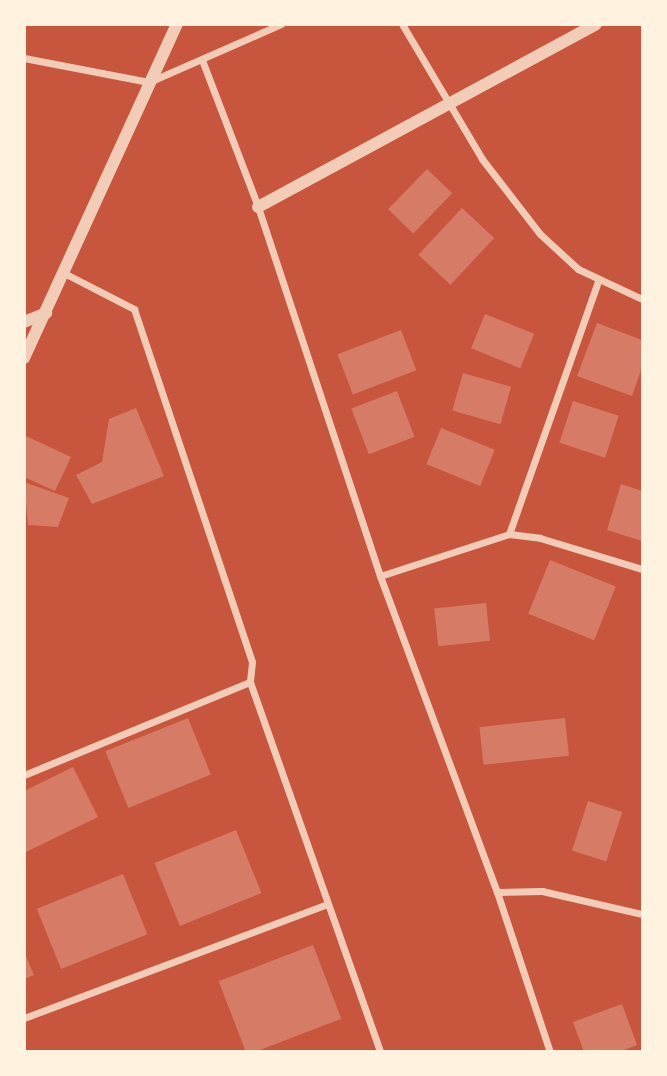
<!DOCTYPE html>
<html>
<head>
<meta charset="utf-8">
<style>
  body { margin:0 }
  #map { position:relative; width:667px; height:1076px; overflow:hidden; background:#c8553d; font-family:"Noto Serif",serif }
  div>[style] { position:absolute }
  .building>* { inset:0; background:#d67c66; transform-origin:0 0 }
  .minor>* { height:7px; margin:-3.5px; padding:0 3.5px; transform-origin:3.5px; border-radius:3.5px; background:#f1ccb7 }
  .tertiary>* { height:12px; margin:-6px; padding:0 6px; transform-origin:6px; border-radius:6px; background:#f1ccb7 }
  span { translate:-50% -50%; white-space:nowrap; text-align:center; line-height:1.15; -webkit-text-stroke:5px #fff3e0; paint-order:stroke }
  .frame { position:absolute; inset:0; border:26px solid #fff3e0; pointer-events:none }
</style>
</head>
<body>
<div id="map">
  <div class="building">
    <i style="left:427px;top:169px;width:35px;height:56px;rotate:44deg"></i>
    <i style="left:462px;top:208px;width:44px;height:64px;rotate:43deg"></i>
    <i style="left:485px;top:314px;width:53px;height:37px;rotate:22deg"></i>
    <i style="clip-path:polygon(597px 323px,642px 340px,642px 367px,632px 396px,577px 376px)"></i>
    <i style="left:401px;top:330px;width:43px;height:68px;rotate:69deg"></i>
    <i style="left:463px;top:373px;width:50px;height:39px;rotate:16deg"></i>
    <i style="left:397px;top:391px;width:49px;height:49px;rotate:69deg"></i>
    <i style="left:573px;top:401px;width:48px;height:44px;rotate:18deg"></i>
    <i style="clip-path:polygon(136px 408px,164px 476px,92px 504px,76px 475px,102px 462px,109px 419px)"></i>
    <i style="left:441px;top:428px;width:58px;height:39px;rotate:22deg"></i>
    <i style="clip-path:polygon(24px 435px,71px 457px,55px 491px,24px 477px)"></i>
    <i style="clip-path:polygon(24px 482px,69px 498px,58px 527px,28px 525px)"></i>
    <i style="clip-path:polygon(621px 484px,642px 491px,642px 541px,607px 530px)"></i>
    <i style="left:550px;top:560px;width:71px;height:58px;rotate:22deg"></i>
    <i style="left:486px;top:603px;width:38px;height:52px;rotate:84deg"></i>
    <i style="left:188px;top:718px;width:61px;height:89px;rotate:68deg"></i>
    <i style="left:565px;top:718px;width:38px;height:86px;rotate:84deg"></i>
    <i style="clip-path:polygon(73px 767px,98px 817px,24px 853px,24px 791px)"></i>
    <i style="left:588px;top:801px;width:36px;height:52px;rotate:18deg"></i>
    <i style="left:236px;top:830px;width:68px;height:88px;rotate:68deg"></i>
    <i style="left:123px;top:874px;width:65px;height:93px;rotate:68deg"></i>
    <i style="left:313px;top:945px;width:79px;height:101px;rotate:69deg"></i>
    <i style="clip-path:polygon(24px 952px,34px 975px,24px 979px)"></i>
    <i style="clip-path:polygon(622px 1004px,637px 1045px,619px 1052px,584px 1052px,573px 1022px)"></i>
  </div>
  <div class="minor">
    <i style="left:402px;top:24px;width:157px;rotate:59.3deg"></i>
    <i style="left:482px;top:159px;width:95px;rotate:52.3deg"></i>
    <i style="left:540px;top:234px;width:52px;rotate:42.6deg"></i>
    <i style="left:578px;top:269px;width:71px;rotate:25.1deg"></i>
    <i style="left:24px;top:58px;width:127px;rotate:10.9deg"></i>
    <i style="left:149px;top:82px;width:144px;rotate:-23.7deg"></i>
    <i style="left:202px;top:60px;width:157px;rotate:69.1deg"></i>
    <i style="left:258px;top:207px;width:389px;rotate:71.7deg"></i>
    <i style="left:380px;top:576px;width:337px;rotate:69.7deg"></i>
    <i style="left:497px;top:892px;width:169px;rotate:71.7deg"></i>
    <i style="left:64px;top:273px;width:79px;rotate:27.2deg"></i>
    <i style="left:134px;top:309px;width:372px;rotate:71.5deg"></i>
    <i style="left:252px;top:662px;width:20px;rotate:96deg"></i>
    <i style="left:250px;top:682px;width:392px;rotate:70.6deg"></i>
    <i style="left:509px;top:534px;width:268px;rotate:-70.6deg"></i>
    <i style="left:380px;top:576px;width:136px;rotate:-18deg"></i>
    <i style="left:509px;top:534px;width:31px;rotate:7deg"></i>
    <i style="left:540px;top:538px;width:107px;rotate:16.9deg"></i>
    <i style="left:24px;top:775px;width:244px;rotate:-22.4deg"></i>
    <i style="left:497px;top:892px;width:45px;rotate:-1.3deg"></i>
    <i style="left:542px;top:891px;width:103px;rotate:13deg"></i>
    <i style="left:24px;top:1018px;width:322px;rotate:-20.6deg"></i>
  </div>
  <div class="tertiary">
    <i style="left:258px;top:207px;width:384px;rotate:-28.4deg"></i>
    <i style="left:24px;top:322px;width:24px;rotate:-22deg"></i>
    <i style="left:24px;top:358px;width:367px;rotate:-65.4deg"></i>
  </div>
  <div class="frame"></div>
</div>
</body>
</html>
